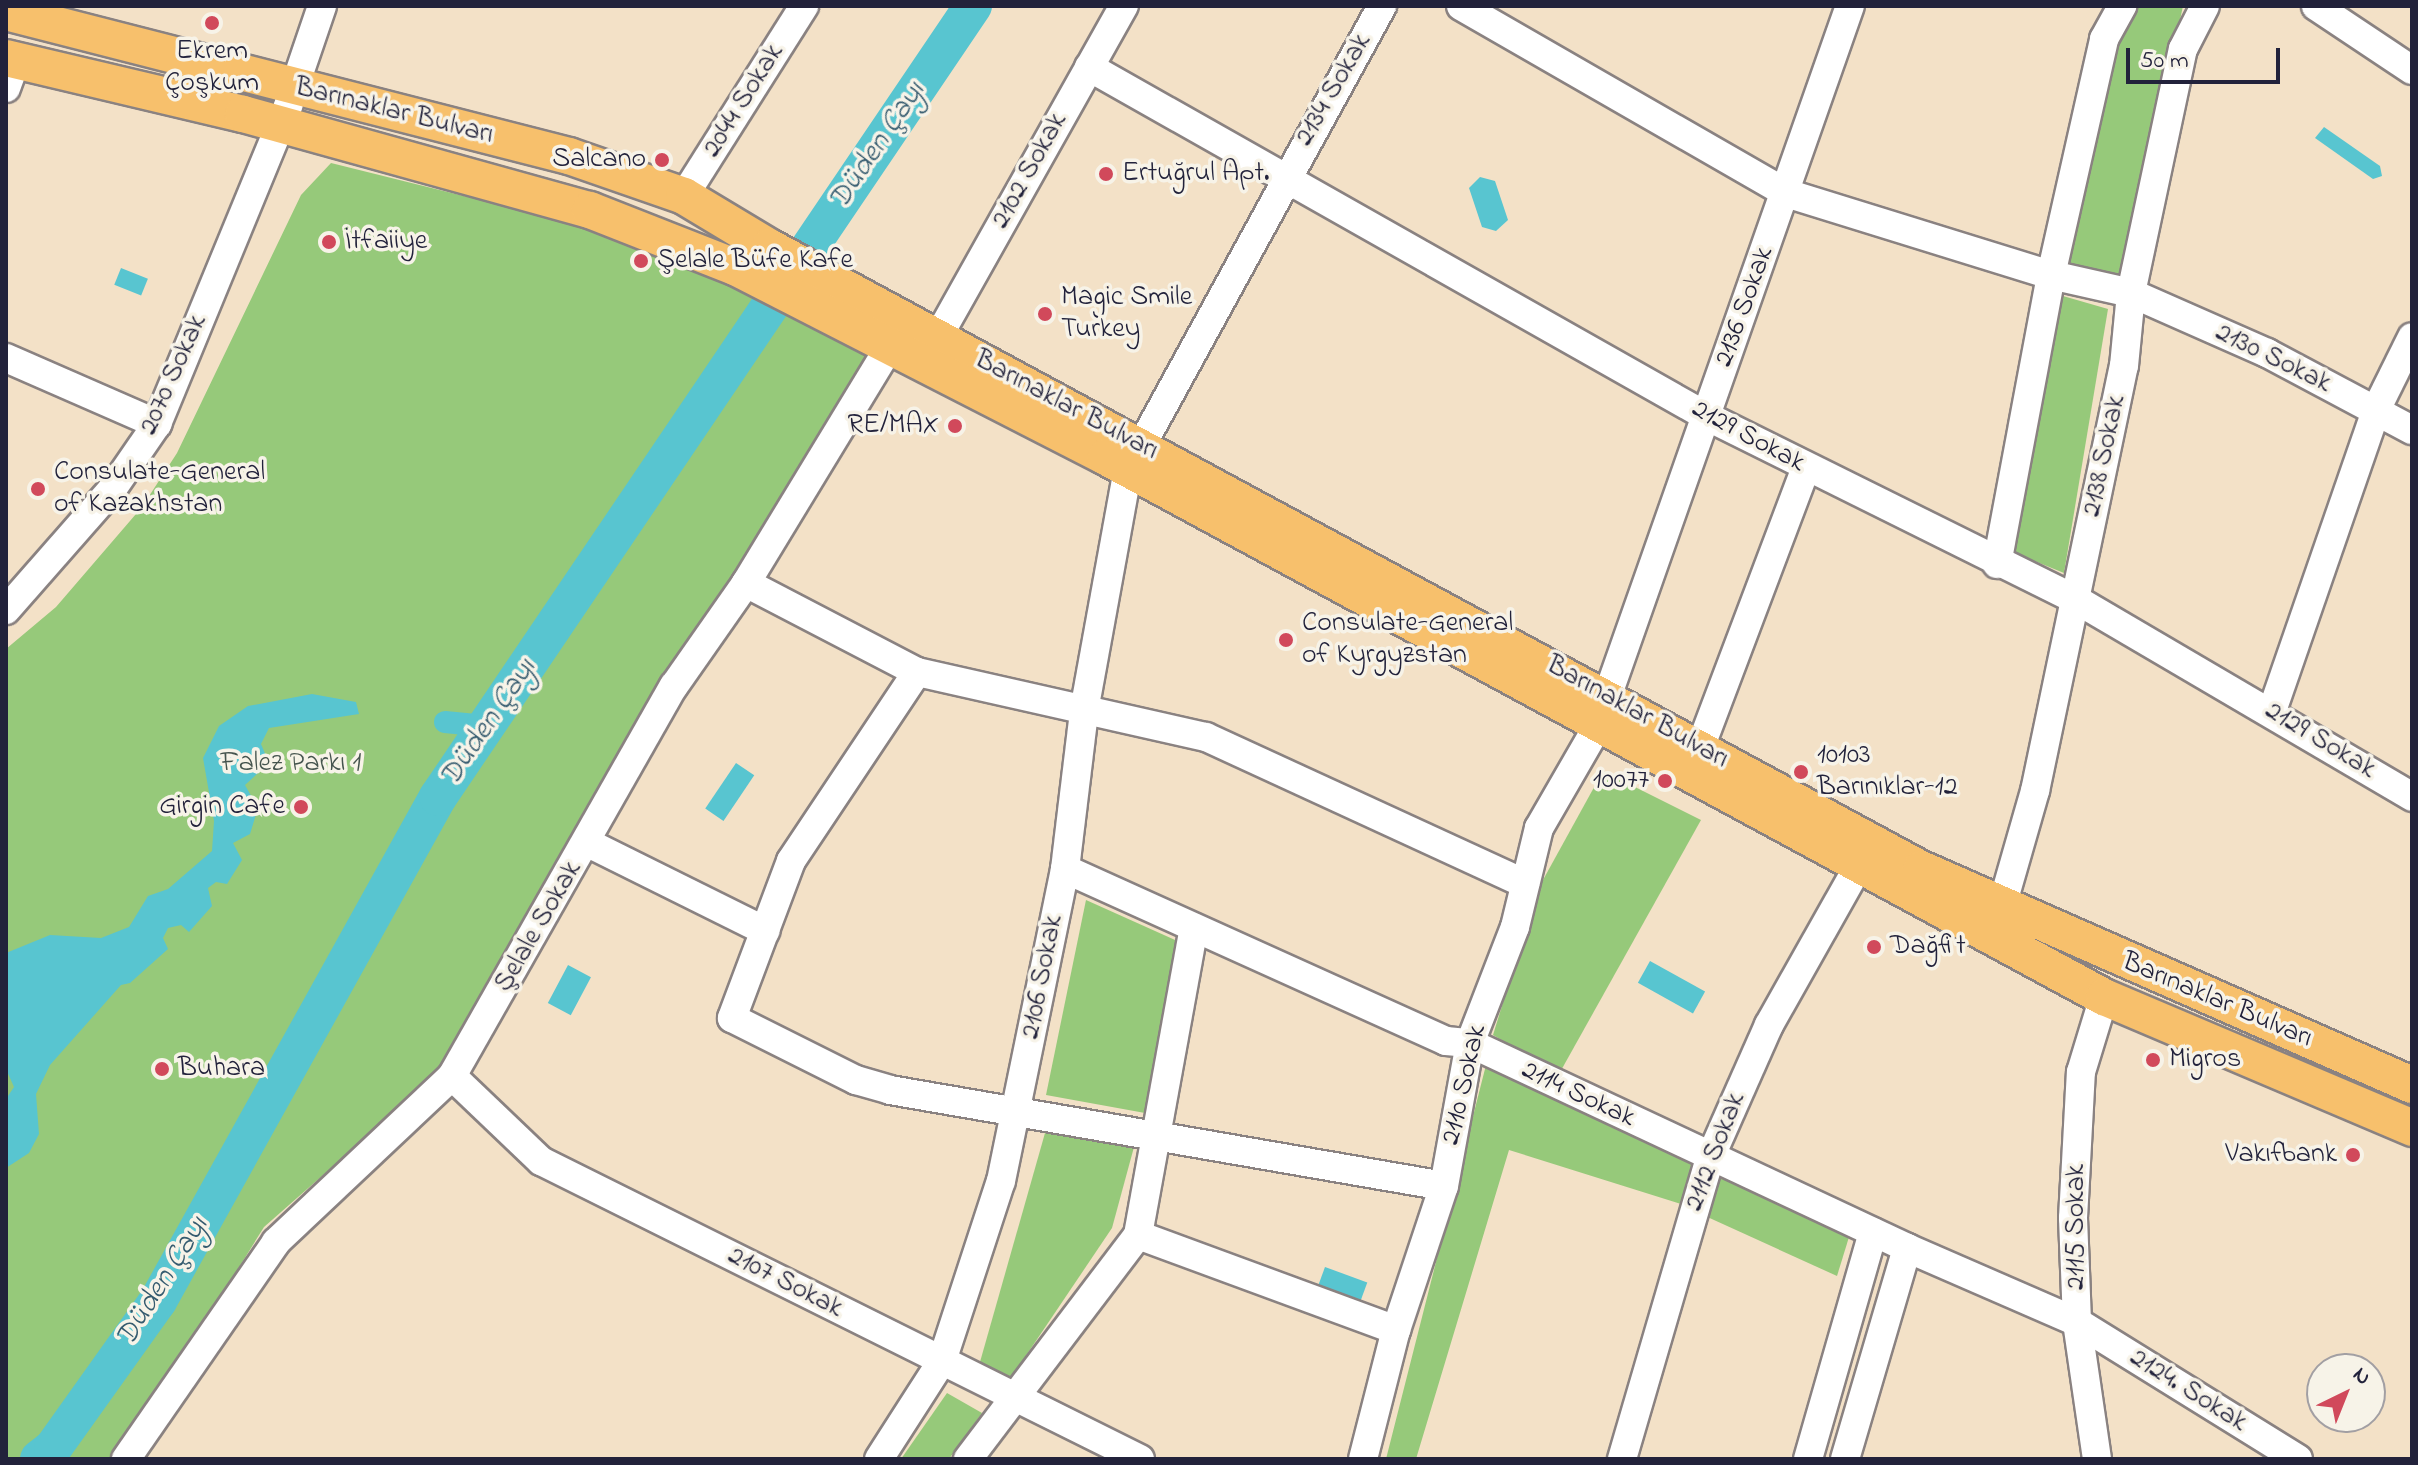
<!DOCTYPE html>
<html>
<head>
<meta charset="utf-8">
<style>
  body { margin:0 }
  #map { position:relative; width:2418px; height:1465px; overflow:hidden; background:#f3e1c7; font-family:"Indie Flower",sans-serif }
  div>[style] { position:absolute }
  .green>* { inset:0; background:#96c97a }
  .water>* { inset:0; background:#58c5d0; transform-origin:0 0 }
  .canal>* { height:22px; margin:-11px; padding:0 11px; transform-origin:11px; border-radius:11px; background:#58c5d0 }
  .river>* { height:38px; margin:-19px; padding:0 19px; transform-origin:19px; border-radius:19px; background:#58c5d0 }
  .roads { filter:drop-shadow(2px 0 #8a8281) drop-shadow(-2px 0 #8a8281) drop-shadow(0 2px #8a8281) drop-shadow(0 -2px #8a8281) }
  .minor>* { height:28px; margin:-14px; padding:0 14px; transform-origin:14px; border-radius:14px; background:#fff }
  .major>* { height:36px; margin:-18px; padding:0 18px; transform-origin:18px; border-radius:18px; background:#f7c06c }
  .dots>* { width:22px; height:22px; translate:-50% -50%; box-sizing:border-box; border:4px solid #f7f3e8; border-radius:50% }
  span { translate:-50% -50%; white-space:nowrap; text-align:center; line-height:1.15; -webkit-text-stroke:7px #f7f3e8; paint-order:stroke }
  .poi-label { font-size:28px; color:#22223b }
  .right { translate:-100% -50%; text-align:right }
  .left { translate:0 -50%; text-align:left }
  .street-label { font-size:28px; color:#22223b }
  .park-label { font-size:28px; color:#45544e }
  .water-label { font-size:30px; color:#355b6f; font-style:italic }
  .frame { position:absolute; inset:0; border:8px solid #22223b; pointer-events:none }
  .north { position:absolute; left:2306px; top:1353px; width:80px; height:80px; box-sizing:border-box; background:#f7f3e8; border:2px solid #a29fa3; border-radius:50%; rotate:43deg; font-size:22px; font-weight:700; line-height:32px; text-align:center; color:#22223b }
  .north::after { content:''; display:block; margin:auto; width:28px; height:36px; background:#d1495b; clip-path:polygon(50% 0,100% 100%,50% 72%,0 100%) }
  .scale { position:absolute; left:2126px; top:48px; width:154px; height:36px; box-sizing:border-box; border:4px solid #22223b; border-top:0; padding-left:10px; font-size:24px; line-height:28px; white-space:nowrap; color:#22223b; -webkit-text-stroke:6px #f7f3e8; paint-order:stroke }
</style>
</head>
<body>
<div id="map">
  <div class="green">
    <i style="clip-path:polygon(2139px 6px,2183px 6px,2125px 275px,2068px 267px,2115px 50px)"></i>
    <i style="clip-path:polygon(331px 163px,593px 228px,711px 274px,873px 359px,651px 701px,438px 1074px,264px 1227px,120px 1459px,6px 1459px,6px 649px,56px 607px,142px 507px,177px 453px,301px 195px)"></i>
    <i style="clip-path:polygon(2063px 296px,2108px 309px,2064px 573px,2010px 551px)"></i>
    <i style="clip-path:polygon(1603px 771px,1701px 820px,1559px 1074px,1493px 1035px,1538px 889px)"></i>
    <i style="clip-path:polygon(1086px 900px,1184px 944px,1145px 1113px,1046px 1095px)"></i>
    <i style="clip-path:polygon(1486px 1065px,1693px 1164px,1681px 1204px,1509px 1150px,1416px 1459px,1386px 1459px)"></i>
    <i style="clip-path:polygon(1045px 1133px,1134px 1147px,1112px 1228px,1011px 1378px,980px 1362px)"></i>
    <i style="clip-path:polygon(1717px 1173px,1849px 1237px,1837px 1276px,1703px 1215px)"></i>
    <i style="clip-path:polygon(947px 1393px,982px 1413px,949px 1459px,901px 1459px)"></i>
  </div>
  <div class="water">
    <i style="clip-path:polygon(2324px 127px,2380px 166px,2382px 176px,2373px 179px,2315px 138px)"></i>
    <i style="clip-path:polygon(1480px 177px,1495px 181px,1508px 220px,1496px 231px,1482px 227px,1469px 188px)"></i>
    <i style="left:121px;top:268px;width:29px;height:18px;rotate:22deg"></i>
    <i style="clip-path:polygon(312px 694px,356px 702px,359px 714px,269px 728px,261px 744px,269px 763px,245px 785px,258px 808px,250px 834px,233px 843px,242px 860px,227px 884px,216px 882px,208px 888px,212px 906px,189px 932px,181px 925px,168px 928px,163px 938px,168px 949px,130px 983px,121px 985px,50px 1065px,36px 1094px,39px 1134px,29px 1153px,6px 1168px,6px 1099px,14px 1087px,6px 1069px,6px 953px,50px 935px,101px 938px,129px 927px,148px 896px,168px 889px,212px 851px,214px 821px,203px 758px,219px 726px,248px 706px)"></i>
    <i style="left:736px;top:763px;width:22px;height:55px;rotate:34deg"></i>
    <i style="left:1650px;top:961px;width:63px;height:25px;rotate:29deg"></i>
    <i style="left:568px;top:965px;width:26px;height:43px;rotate:28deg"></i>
    <i style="left:1325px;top:1267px;width:45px;height:19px;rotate:20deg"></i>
  </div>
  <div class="canal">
    <i style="left:445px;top:722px;width:41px;rotate:5.6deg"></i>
  </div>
  <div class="river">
    <i style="left:39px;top:1459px;width:18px;rotate:-38deg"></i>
    <i style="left:53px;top:1448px;width:181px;rotate:-54.5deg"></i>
    <i style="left:158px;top:1301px;width:577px;rotate:-60.95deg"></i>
    <i style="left:438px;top:797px;width:955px;rotate:-55.93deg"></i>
  </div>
  <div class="roads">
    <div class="minor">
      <i style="left:1461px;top:6px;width:375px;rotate:29.9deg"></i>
      <i style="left:1786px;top:193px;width:277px;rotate:17.2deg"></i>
      <i style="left:2051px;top:275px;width:82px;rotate:12.7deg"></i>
      <i style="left:2131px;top:293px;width:149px;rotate:23.8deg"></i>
      <i style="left:2267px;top:353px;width:164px;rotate:28deg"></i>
      <i style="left:2316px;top:6px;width:115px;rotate:33.7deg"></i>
      <i style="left:1089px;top:67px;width:709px;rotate:29.49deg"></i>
      <i style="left:1706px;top:416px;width:412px;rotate:26.4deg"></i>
      <i style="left:2075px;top:599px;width:391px;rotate:30.4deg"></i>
      <i style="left:6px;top:88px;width:30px;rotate:-70deg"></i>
      <i style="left:684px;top:196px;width:225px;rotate:-57.7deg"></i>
      <i style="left:938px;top:337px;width:380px;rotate:-60.7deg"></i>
      <i style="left:6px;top:358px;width:165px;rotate:23.6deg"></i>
      <i style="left:1997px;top:564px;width:294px;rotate:-79.4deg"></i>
      <i style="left:2051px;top:275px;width:242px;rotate:-77.3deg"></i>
      <i style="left:2104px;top:39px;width:38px;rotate:-61deg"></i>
      <i style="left:746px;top:583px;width:193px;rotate:27.5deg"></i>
      <i style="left:917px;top:672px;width:227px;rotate:123.7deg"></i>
      <i style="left:791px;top:861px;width:168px;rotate:110.6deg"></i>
      <i style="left:732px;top:1018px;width:139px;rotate:26.6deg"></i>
      <i style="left:856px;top:1080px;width:35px;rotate:16deg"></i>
      <i style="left:890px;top:1090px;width:562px;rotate:9.83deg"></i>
      <i style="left:6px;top:610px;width:162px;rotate:-48.7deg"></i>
      <i style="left:113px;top:488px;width:78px;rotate:-55.5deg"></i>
      <i style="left:157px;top:424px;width:344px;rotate:-67.6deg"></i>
      <i style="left:288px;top:106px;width:106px;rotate:-71.2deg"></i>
      <i style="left:917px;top:672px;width:296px;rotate:12.7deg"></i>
      <i style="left:1206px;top:737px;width:351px;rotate:24.7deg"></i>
      <i style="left:1607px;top:697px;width:732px;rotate:-70.63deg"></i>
      <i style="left:2272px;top:711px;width:318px;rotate:-70.9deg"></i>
      <i style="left:2376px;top:410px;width:81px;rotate:-63.7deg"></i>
      <i style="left:1700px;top:748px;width:299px;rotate:-69.3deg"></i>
      <i style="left:588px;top:843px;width:198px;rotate:26.4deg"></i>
      <i style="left:1065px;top:869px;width:418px;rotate:24.3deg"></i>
      <i style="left:1446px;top:1041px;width:24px;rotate:5deg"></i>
      <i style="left:1470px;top:1043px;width:483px;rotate:25.1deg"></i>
      <i style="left:2002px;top:906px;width:120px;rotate:-74deg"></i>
      <i style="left:2035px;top:791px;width:434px;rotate:-78.2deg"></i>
      <i style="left:2124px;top:366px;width:73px;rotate:-84.5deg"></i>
      <i style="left:2131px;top:293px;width:249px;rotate:-78deg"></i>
      <i style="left:2183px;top:49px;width:48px;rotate:-62.9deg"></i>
      <i style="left:452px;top:1076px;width:123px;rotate:43.7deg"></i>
      <i style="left:541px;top:1161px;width:669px;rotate:26.45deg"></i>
      <i style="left:1138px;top:1235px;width:275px;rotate:20.2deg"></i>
      <i style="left:126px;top:1459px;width:264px;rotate:-55.3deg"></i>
      <i style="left:276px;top:1242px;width:242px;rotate:-43.3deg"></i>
      <i style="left:452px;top:1076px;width:449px;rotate:-60.4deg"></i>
      <i style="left:674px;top:686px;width:126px;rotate:-55deg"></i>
      <i style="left:746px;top:583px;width:275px;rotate:-58.7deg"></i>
      <i style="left:879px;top:1459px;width:117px;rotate:-57.3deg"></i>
      <i style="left:942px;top:1361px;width:189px;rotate:-71.9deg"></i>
      <i style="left:1001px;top:1181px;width:318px;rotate:-78.4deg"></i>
      <i style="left:1065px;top:869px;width:159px;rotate:-83.1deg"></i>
      <i style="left:1084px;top:711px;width:245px;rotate:-79.7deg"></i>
      <i style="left:1128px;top:470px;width:529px;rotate:-61.3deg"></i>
      <i style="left:968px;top:1459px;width:281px;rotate:-52.8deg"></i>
      <i style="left:1138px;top:1235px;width:312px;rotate:-79.7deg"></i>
      <i style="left:1363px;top:1459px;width:133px;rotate:-75.7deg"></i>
      <i style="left:1396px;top:1330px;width:152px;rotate:-71.6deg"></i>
      <i style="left:1444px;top:1186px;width:145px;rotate:-79.7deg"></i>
      <i style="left:1470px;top:1043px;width:124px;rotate:-68.8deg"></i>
      <i style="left:1515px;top:927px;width:102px;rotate:-76.4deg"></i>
      <i style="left:1539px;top:828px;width:120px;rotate:-60deg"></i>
      <i style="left:1622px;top:1459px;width:314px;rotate:-73.7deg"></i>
      <i style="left:1710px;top:1158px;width:145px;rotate:-66.1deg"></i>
      <i style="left:1769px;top:1025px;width:184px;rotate:-60.6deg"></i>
      <i style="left:1808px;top:1459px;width:236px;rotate:-74deg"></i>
      <i style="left:1845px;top:1459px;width:220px;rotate:-73.6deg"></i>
      <i style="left:1907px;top:1248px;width:185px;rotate:23.5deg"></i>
      <i style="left:2077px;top:1322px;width:260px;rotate:31.8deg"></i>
      <i style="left:2097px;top:1459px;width:138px;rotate:-98.3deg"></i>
      <i style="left:2077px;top:1322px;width:104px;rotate:-92.2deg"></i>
      <i style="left:2073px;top:1218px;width:146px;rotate:-86.9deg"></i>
      <i style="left:2081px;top:1072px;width:78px;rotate:-73deg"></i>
    </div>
    <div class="major">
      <i style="left:6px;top:12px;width:581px;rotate:14.35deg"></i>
      <i style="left:569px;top:156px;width:122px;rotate:19.2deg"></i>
      <i style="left:684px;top:196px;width:99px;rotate:31deg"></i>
      <i style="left:769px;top:247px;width:1309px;rotate:28.37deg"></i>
      <i style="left:1921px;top:869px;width:536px;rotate:23.75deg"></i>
      <i style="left:6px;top:58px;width:244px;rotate:13.3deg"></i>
      <i style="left:243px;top:114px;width:360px;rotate:15.5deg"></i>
      <i style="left:590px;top:210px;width:156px;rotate:21.5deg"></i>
      <i style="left:735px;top:267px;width:417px;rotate:27.1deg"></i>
      <i style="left:1106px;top:457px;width:1135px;rotate:28.42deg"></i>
      <i style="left:2104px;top:997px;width:335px;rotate:23deg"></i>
    </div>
  </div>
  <div class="dots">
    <i style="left:212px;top:23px;background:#d1495b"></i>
    <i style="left:662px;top:160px;background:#d1495b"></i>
    <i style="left:1106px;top:174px;background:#d1495b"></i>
    <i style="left:329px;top:242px;background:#d1495b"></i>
    <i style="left:641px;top:261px;background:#d1495b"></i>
    <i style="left:1045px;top:314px;background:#d1495b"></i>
    <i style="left:955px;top:426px;background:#d1495b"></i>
    <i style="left:38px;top:489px;background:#d1495b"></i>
    <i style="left:1286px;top:640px;background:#d1495b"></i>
    <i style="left:1801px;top:772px;background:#d1495b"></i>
    <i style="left:1665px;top:781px;background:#d1495b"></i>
    <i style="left:301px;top:807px;background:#d1495b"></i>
    <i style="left:1874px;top:947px;background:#d1495b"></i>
    <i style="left:2153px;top:1060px;background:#d1495b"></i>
    <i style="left:162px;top:1069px;background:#d1495b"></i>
    <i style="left:2353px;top:1155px;background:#d1495b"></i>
  </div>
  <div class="poi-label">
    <span style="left:212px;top:68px">Ekrem<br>Çoşkum</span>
    <span class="right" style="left:646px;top:160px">Salcano</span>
    <span class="left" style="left:1122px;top:174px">Ertuğrul Apt.</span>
    <span class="left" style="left:345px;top:242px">İtfaiiye</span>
    <span class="left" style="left:657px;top:261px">Şelale Büfe Kafe</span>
    <span class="left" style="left:1061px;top:314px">Magic Smile<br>Turkey</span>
    <span class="right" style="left:939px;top:426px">RE/MAX</span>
    <span class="left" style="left:54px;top:489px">Consulate-General<br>of Kazakhstan</span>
    <span class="left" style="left:1302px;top:640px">Consulate-General<br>of Kyrgyzstan</span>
    <span class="left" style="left:1817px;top:772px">10103<br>Barınıklar-12</span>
    <span class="right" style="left:1649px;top:781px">10077</span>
    <span class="right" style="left:285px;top:807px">Girgin Cafe</span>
    <span class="left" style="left:1890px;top:947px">Dağfit</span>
    <span class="left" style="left:2169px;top:1060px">Migros</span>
    <span class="left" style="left:178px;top:1069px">Buhara</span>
    <span class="right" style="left:2337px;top:1155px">Vakıfbank</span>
  </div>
  <div class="street-label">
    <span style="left:1334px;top:90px;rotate:-60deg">2134 Sokak</span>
    <span style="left:744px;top:101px;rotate:-58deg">2044 Sokak</span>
    <span style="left:394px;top:112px;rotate:14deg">Barınaklar Bulvarı</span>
    <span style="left:1030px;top:171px;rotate:-61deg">2102 Sokak</span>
    <span style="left:1745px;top:307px;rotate:-70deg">2136 Sokak</span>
    <span style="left:2273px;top:359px;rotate:26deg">2130 Sokak</span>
    <span style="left:174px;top:375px;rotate:-66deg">2070 Sokak</span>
    <span style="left:1066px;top:406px;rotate:28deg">Barınaklar Bulvarı</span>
    <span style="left:1748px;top:437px;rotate:28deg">2129 Sokak</span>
    <span style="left:2105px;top:456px;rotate:-78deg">2138 Sokak</span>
    <span style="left:1637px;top:713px;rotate:29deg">Barınaklar Bulvarı</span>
    <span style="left:2320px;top:741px;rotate:31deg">2129 Sokak</span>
    <span style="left:539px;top:927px;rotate:-60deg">Şelale Sokak</span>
    <span style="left:1043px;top:977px;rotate:-79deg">2106 Sokak</span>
    <span style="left:2217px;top:1001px;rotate:23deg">Barınaklar Bulvarı</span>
    <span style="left:1465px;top:1085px;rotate:-77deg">2110 Sokak</span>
    <span style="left:1578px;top:1095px;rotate:25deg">2114 Sokak</span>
    <span style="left:1716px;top:1152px;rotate:-69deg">2112 Sokak</span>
    <span style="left:2077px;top:1227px;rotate:-90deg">2115 Sokak</span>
    <span style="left:785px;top:1283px;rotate:27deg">2107 Sokak</span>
    <span style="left:2188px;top:1391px;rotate:32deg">2124. Sokak</span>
  </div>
  <div class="park-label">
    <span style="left:291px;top:764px">Falez Parkı 1</span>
  </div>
  <div class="water-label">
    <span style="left:878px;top:146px;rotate:-56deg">Düden Çayı</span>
    <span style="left:489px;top:723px;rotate:-56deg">Düden Çayı</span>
    <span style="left:163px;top:1282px;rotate:-58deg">Düden Çayı</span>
  </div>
  <div class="frame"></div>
  <div class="north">N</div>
  <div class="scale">50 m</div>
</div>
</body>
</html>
